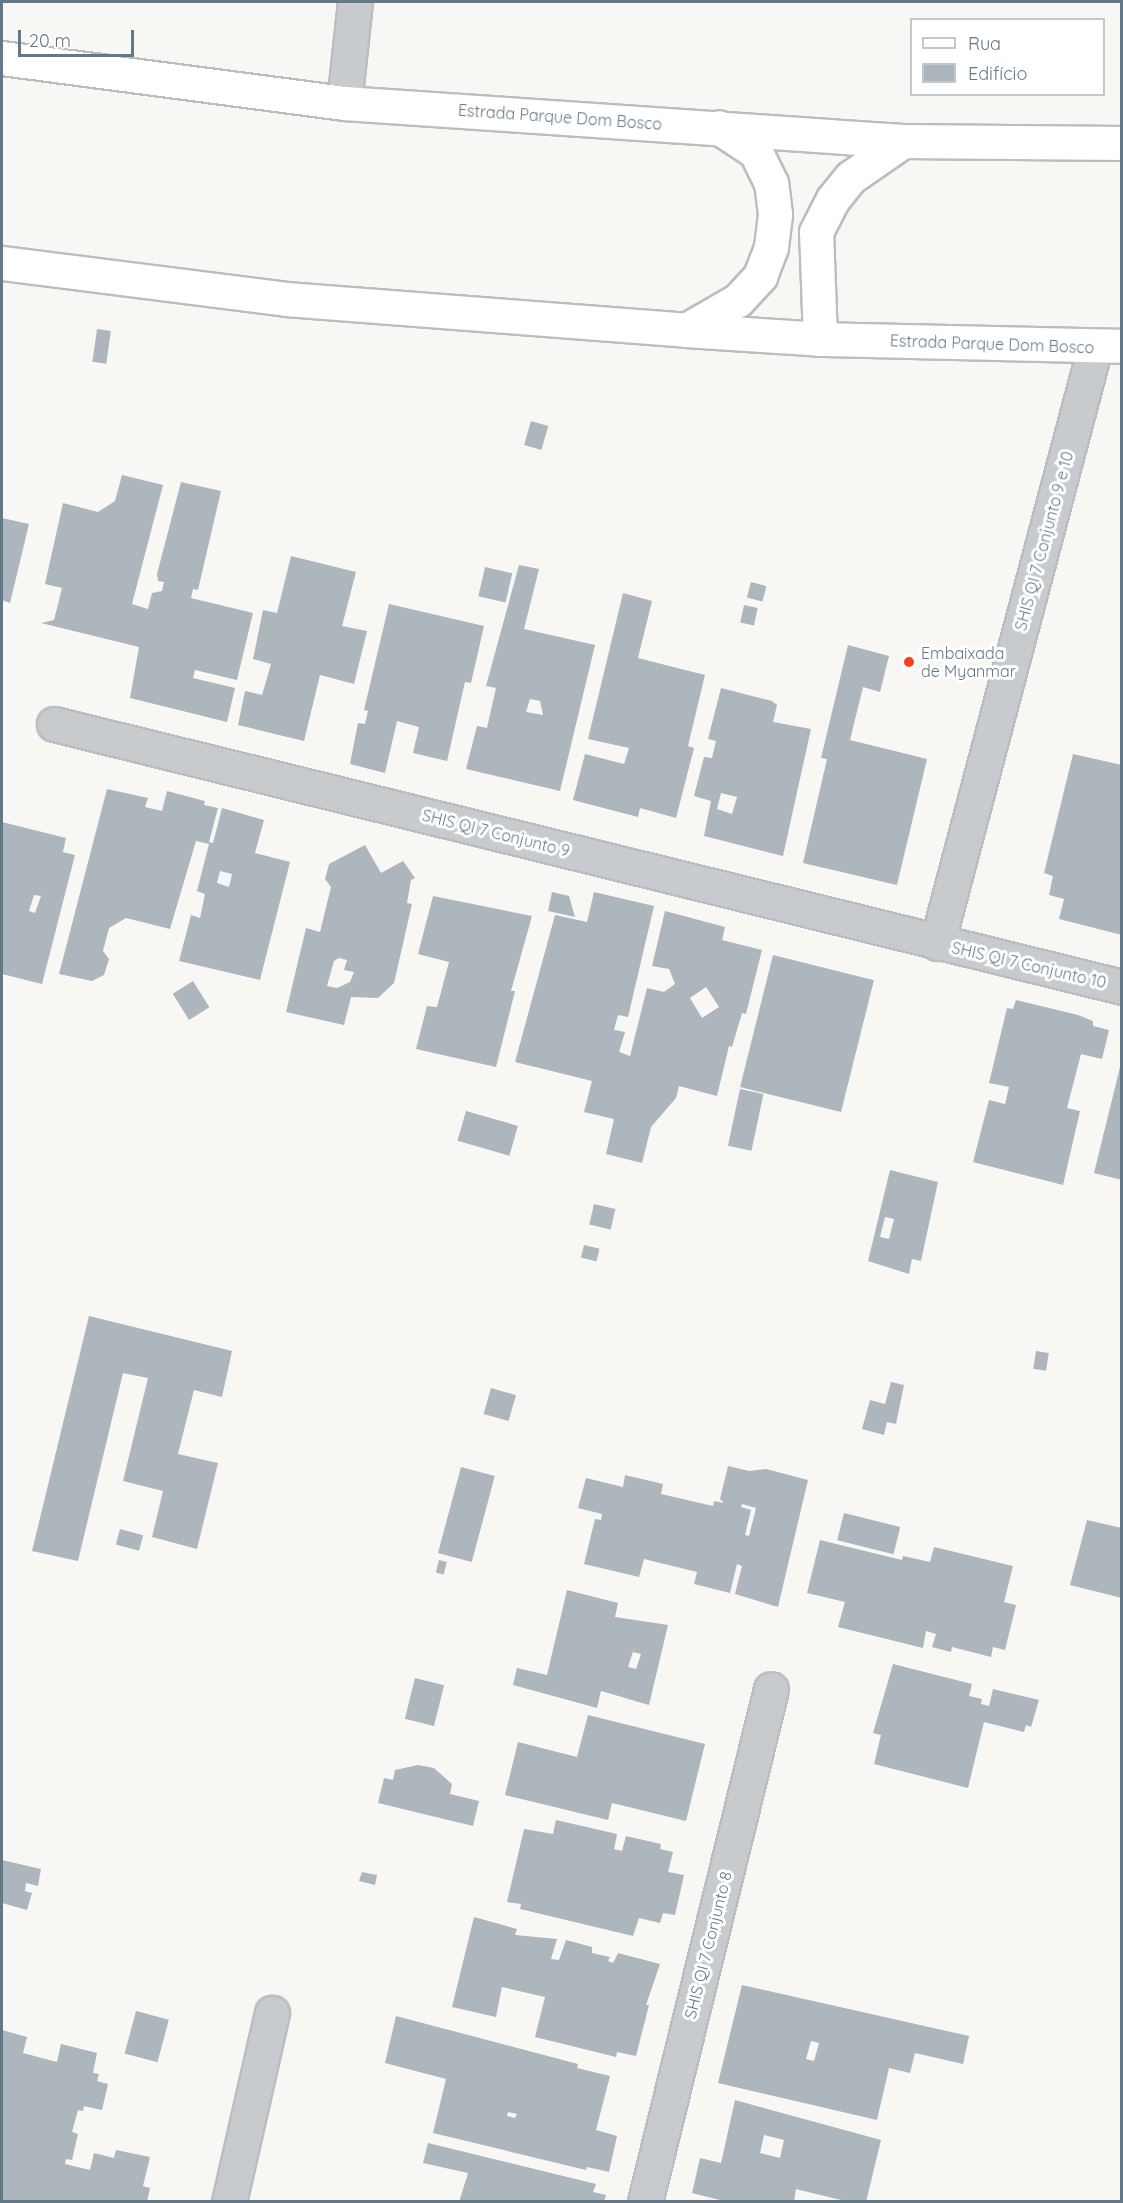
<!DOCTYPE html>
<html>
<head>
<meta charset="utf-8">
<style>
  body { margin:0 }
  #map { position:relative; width:1123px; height:2203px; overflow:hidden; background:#f8f7f4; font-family:Quicksand,sans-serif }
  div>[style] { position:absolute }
  .building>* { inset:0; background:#adb6bc; transform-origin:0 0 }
  .roads { filter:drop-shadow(2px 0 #babec2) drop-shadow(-2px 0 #babec2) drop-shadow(0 2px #babec2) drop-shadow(0 -2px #babec2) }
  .minor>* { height:33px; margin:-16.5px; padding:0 16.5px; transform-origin:16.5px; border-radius:16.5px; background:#c7cbce }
  .major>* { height:33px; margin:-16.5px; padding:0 16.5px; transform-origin:16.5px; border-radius:16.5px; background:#fff }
  .dots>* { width:16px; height:16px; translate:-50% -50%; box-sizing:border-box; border:3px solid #fff; border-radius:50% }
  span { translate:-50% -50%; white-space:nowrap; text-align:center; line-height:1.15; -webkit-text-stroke:6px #fff; paint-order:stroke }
  .street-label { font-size:16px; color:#637988 }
  .poi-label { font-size:16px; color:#637988 }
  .left { translate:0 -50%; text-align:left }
  .frame { position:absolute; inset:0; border:3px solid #637988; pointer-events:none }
  .legend { position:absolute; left:910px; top:18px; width:195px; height:78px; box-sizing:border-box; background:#fff; border:2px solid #c1c9cf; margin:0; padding:8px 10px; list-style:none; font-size:18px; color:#637988 }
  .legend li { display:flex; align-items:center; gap:12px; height:30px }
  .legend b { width:30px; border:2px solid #c1c9cf }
  .scale { position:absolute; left:18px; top:30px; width:116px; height:27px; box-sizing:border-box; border:3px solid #637988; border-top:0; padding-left:8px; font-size:18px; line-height:21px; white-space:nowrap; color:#637988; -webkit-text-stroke:4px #fff; paint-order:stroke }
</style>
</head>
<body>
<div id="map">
  <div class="building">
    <i style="left:97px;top:329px;width:14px;height:33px;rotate:8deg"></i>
    <i style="left:531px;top:421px;width:18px;height:25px;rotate:16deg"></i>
    <i style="clip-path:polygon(122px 475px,163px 485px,132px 604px,148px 609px,152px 593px,162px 591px,164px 582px,158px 581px,157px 574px,181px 482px,221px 491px,198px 590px,193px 589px,191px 598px,253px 613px,237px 680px,195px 670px,193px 678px,235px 688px,227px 722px,130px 698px,139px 647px,41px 623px,54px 620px,62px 588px,45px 584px,63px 503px,98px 512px,115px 501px)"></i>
    <i style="clip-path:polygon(2px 518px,29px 524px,10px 603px,2px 600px)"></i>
    <i style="clip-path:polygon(291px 556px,356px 572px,342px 626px,367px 631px,354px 684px,320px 675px,304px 741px,238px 725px,245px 691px,262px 695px,271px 664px,253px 659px,263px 610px,277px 613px)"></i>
    <i style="clip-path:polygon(evenodd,519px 565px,539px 569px,524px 629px,595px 645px,560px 791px,466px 769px,477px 726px,487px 728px,496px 688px,486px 686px,519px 565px,530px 699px,540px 701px,543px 715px,526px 712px,530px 699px)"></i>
    <i style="left:485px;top:567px;width:28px;height:30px;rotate:13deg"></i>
    <i style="left:751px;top:582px;width:16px;height:16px;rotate:15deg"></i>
    <i style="clip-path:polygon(623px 593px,652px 601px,638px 658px,705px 675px,688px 746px,694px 748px,676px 818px,640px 808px,638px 817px,573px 800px,585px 754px,624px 764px,629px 748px,588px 739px)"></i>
    <i style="clip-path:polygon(389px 604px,484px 626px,471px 683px,465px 682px,447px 761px,413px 753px,419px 727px,397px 721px,385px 773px,350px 764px,358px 723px,365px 724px,368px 711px,364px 710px)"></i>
    <i style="left:744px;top:605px;width:14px;height:18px;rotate:12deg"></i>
    <i style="clip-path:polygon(848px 645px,889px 656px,880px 692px,863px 687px,850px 740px,927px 759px,897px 885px,803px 863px,827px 759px,821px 758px)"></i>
    <i style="clip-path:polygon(evenodd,721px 688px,772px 701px,777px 705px,773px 722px,811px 729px,783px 856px,704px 836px,711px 801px,694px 796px,704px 757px,712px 758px,716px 741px,708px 739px,721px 688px,721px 793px,737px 797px,732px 814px,717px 809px,721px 793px)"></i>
    <i style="clip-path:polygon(1073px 754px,1122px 765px,1122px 935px,1059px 919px,1064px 899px,1049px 895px,1053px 876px,1044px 873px)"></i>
    <i style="clip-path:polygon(evenodd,107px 789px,148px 798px,145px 807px,162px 811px,167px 791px,205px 801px,204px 805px,218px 808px,209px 842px,213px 843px,222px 808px,264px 820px,255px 853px,290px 862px,260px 980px,179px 961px,191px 915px,200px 918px,205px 894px,197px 891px,209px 844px,196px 841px,170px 929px,126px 918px,109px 928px,103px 951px,109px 959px,104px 975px,92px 981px,59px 974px,107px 789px,220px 871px,232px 874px,229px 887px,217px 883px,220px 871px)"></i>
    <i style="clip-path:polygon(evenodd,2px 822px,66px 838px,63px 852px,75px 855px,42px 984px,2px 974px,2px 822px,34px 895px,41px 896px,35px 913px,29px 911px,34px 895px)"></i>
    <i style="clip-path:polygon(evenodd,365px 845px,381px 873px,403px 861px,415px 878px,411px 880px,407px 903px,412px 904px,394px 983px,378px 998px,351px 997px,344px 1025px,286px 1012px,306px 928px,320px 932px,331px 887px,325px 879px,329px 864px,365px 845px,339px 958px,347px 960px,344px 970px,354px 972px,350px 982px,337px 988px,327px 986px,334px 961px,339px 958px)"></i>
    <i style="clip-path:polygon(552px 892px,569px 896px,575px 917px,548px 911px)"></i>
    <i style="clip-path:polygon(evenodd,594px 892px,654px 906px,628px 1017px,618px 1015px,614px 1030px,625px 1032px,619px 1052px,630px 1056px,647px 988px,664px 992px,675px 984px,669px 969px,652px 966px,665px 911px,725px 927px,722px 940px,762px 950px,746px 1014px,742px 1013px,732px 1047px,729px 1046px,717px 1096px,679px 1086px,676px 1098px,651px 1127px,642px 1163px,606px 1154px,614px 1119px,584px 1112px,592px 1081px,515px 1062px,555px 915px,587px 922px,594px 892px,706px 987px,719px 1007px,702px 1018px,690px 998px,706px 987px)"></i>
    <i style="clip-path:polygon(433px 896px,532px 916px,511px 991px,515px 991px,496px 1067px,416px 1049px,427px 1006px,437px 1007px,449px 962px,418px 954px)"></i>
    <i style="left:773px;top:955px;width:104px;height:136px;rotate:14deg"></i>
    <i style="left:193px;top:981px;width:31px;height:24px;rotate:58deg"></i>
    <i style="clip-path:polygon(1016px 1000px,1078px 1015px,1093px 1021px,1093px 1026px,1109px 1030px,1102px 1059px,1081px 1054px,1067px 1108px,1080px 1111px,1063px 1185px,973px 1162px,989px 1100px,1005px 1104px,1009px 1087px,989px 1083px,1007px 1008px,1013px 1009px)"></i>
    <i style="clip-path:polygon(1121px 1063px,1122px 1063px,1122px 1180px,1094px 1173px)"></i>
    <i style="left:740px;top:1089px;width:24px;height:58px;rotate:12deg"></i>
    <i style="left:466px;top:1111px;width:54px;height:31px;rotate:16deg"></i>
    <i style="clip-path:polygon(evenodd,890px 1170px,938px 1182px,921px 1261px,912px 1259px,909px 1274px,868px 1261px,890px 1170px,885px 1217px,894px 1219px,889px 1239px,880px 1237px,885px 1217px)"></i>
    <i style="left:594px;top:1204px;width:22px;height:21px;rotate:13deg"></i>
    <i style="left:584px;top:1245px;width:16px;height:13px;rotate:14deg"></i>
    <i style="clip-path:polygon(89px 1316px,232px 1351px,222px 1397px,194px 1390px,178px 1454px,218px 1463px,197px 1549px,152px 1537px,163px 1491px,123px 1481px,148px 1378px,123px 1373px,78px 1561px,32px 1551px)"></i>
    <i style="left:1036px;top:1351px;width:13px;height:18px;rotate:9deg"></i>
    <i style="clip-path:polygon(891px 1382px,904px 1385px,896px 1424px,887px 1422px,884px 1435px,862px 1429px,870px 1400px,885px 1404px)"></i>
    <i style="left:491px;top:1388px;width:26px;height:27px;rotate:16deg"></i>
    <i style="clip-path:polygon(evenodd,728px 1466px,749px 1471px,766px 1469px,808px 1480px,778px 1607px,735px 1594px,742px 1566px,737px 1564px,730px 1593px,694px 1584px,697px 1572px,644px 1559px,639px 1577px,584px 1564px,595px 1519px,601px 1520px,602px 1514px,578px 1508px,586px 1478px,623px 1487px,625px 1475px,663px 1484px,661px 1494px,713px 1506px,714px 1501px,724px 1503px,720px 1499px,728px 1466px,742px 1504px,756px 1508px,749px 1536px,745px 1535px,751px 1510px,741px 1507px,742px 1504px)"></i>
    <i style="left:461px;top:1467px;width:35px;height:89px;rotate:15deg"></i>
    <i style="left:844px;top:1513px;width:58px;height:28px;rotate:14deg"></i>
    <i style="clip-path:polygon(1087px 1520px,1122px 1528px,1122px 1598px,1070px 1585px)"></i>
    <i style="left:120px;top:1529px;width:24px;height:16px;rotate:15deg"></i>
    <i style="clip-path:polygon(820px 1540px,902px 1560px,903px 1556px,930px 1562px,934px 1547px,1013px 1566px,1004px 1602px,1016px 1605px,1005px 1650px,993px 1647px,991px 1657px,952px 1647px,951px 1652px,932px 1647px,936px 1634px,926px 1631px,923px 1648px,838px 1627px,845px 1602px,807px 1593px)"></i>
    <i style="left:439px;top:1560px;width:8px;height:13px;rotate:14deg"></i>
    <i style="clip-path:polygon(evenodd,567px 1590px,618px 1603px,615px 1617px,668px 1625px,649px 1705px,601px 1691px,597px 1708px,513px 1685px,517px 1668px,547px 1675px,567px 1590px,633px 1652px,641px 1654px,636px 1669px,628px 1667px,633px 1652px)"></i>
    <i style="clip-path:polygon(893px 1664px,972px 1684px,969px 1696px,982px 1699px,981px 1704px,989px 1706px,993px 1689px,1039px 1700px,1031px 1727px,1026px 1725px,1024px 1732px,984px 1722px,968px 1788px,874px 1764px,881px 1735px,873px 1733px)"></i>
    <i style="left:415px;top:1678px;width:30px;height:42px;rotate:14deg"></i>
    <i style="clip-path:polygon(588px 1715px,705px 1744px,686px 1821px,612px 1803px,608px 1820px,505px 1795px,518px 1742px,577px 1757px)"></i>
    <i style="clip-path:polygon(418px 1765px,434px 1768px,452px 1784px,450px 1794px,479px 1801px,473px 1826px,378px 1803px,384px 1778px,393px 1780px,395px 1770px)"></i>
    <i style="clip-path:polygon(556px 1820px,617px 1834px,614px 1849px,622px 1851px,626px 1836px,661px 1844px,660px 1849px,673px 1852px,668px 1872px,684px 1875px,675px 1915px,663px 1913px,660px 1923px,639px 1918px,633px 1936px,520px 1909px,521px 1904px,507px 1902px,524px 1829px,553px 1834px)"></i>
    <i style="clip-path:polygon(2px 1860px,41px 1869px,38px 1886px,26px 1883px,25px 1891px,32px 1893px,27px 1910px,2px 1903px)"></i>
    <i style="clip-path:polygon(362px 1872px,377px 1875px,375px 1885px,359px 1881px)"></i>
    <i style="clip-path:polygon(474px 1917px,517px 1929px,515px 1935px,557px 1939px,551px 1959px,559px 1960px,566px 1940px,592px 1947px,592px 1953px,610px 1957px,608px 1961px,613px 1963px,618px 1953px,660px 1964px,646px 2005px,649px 2005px,636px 2056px,617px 2052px,616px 2057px,535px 2037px,545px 1997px,502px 1987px,496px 2017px,452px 2007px)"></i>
    <i style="clip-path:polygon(evenodd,742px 1985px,969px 2036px,963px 2064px,915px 2053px,910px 2073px,889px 2068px,877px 2120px,718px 2083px,742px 1985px,811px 2041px,819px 2043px,814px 2061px,806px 2059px,811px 2041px)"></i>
    <i style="left:136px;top:2011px;width:34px;height:44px;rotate:15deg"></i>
    <i style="clip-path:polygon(evenodd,396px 2016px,578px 2064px,577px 2068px,610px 2076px,596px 2130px,617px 2136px,609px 2172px,587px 2167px,586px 2170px,433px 2133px,446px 2079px,385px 2063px,396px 2016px,508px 2112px,517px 2114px,515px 2118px,507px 2116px,508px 2112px)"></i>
    <i style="clip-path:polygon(2px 2030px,27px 2037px,23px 2053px,57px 2062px,61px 2044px,97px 2053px,93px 2073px,99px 2074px,97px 2081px,108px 2084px,102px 2110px,84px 2106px,83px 2111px,78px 2110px,72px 2132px,78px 2134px,72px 2160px,66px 2159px,65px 2164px,90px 2170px,94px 2153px,114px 2158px,116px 2150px,150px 2157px,143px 2186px,150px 2188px,147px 2202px,2px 2202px)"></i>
    <i style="clip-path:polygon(evenodd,735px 2100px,881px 2140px,866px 2202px,849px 2202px,796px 2189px,794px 2202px,728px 2202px,692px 2193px,700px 2158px,721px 2163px,735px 2100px,764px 2135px,784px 2140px,780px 2158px,760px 2153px,764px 2135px)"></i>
    <i style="clip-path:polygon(428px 2143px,596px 2184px,593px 2192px,606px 2195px,604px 2202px,459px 2202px,468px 2173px,423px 2163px)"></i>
  </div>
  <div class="roads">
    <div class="minor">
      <i style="left:344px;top:103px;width:102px;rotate:-83.8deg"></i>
      <i style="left:54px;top:724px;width:1100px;rotate:13.83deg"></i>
      <i style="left:937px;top:943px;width:617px;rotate:-75.15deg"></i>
      <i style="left:229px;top:2202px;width:194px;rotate:-77.2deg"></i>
      <i style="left:645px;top:2202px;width:528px;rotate:-76.2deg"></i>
    </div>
    <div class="major">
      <i style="left:2px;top:58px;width:345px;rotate:7.5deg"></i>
      <i style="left:344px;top:103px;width:560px;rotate:3.89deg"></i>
      <i style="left:903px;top:141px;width:219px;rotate:0.5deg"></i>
      <i style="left:2px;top:263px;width:286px;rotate:7.2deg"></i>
      <i style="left:286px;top:299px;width:401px;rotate:4.4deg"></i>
      <i style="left:686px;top:330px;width:134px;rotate:3.8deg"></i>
      <i style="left:820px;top:339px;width:302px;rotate:1.3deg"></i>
      <i style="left:686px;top:330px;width:60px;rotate:-30deg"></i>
      <i style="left:738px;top:300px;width:33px;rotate:-47deg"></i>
      <i style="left:760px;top:276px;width:31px;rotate:-69deg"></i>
      <i style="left:771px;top:247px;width:33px;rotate:-83deg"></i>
      <i style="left:775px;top:214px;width:31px;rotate:-97deg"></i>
      <i style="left:771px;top:183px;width:34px;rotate:-116deg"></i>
      <i style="left:756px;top:152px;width:45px;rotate:-146.7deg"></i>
      <i style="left:820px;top:339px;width:107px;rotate:-92.1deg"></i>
      <i style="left:816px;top:232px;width:37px;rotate:-63deg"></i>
      <i style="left:833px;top:199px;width:28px;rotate:-51deg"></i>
      <i style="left:851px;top:177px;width:63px;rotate:-34.7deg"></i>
    </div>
  </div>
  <div class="dots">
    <i style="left:909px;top:662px;background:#f44117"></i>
  </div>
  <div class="street-label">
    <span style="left:560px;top:117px;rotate:4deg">Estrada Parque Dom Bosco</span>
    <span style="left:992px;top:344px;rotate:2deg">Estrada Parque Dom Bosco</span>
    <span style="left:1044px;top:541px;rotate:-75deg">SHIS QI 7 Conjunto 9 e 10</span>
    <span style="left:496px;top:833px;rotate:14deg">SHIS QI 7 Conjunto 9</span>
    <span style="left:1029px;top:965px;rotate:13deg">SHIS QI 7 Conjunto 10</span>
    <span style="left:708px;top:1945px;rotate:-76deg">SHIS QI 7 Conjunto 8</span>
  </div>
  <div class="poi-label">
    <span class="left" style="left:921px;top:662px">Embaixada<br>de Myanmar</span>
  </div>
  <div class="frame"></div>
  <ul class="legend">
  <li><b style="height:8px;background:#fff"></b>Rua</li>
  <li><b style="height:16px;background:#adb6bc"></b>Edifício</li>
  </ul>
  <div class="scale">20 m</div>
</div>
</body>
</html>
